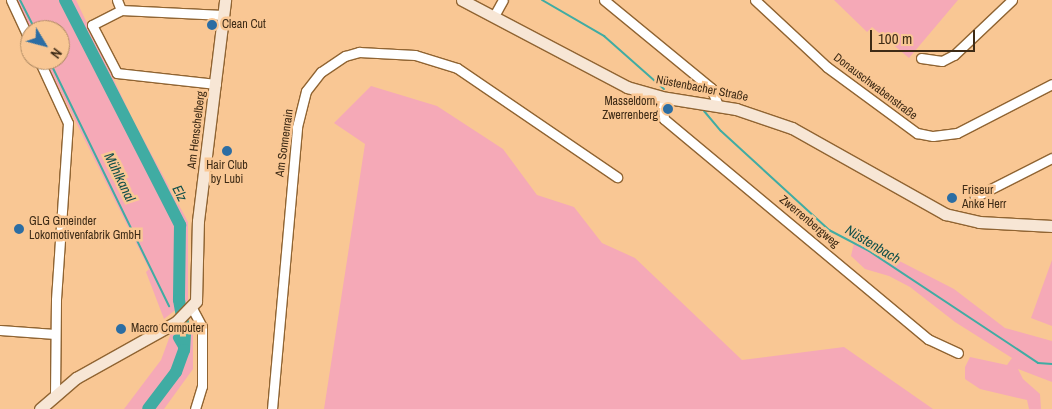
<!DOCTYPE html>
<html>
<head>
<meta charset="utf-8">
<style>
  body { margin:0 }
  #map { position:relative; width:1052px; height:409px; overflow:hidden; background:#f9c794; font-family:"Archivo Narrow",sans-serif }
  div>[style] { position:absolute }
  .green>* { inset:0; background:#f5a9b7 }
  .stream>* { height:2px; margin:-1px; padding:0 1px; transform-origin:1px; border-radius:1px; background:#40aca3 }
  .canal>* { height:8px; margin:-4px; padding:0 4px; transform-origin:4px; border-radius:4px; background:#40aca3 }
  .river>* { height:12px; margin:-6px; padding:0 6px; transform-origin:6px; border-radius:6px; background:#40aca3 }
  .roads { filter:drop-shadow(1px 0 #906432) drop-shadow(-1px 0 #906432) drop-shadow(0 1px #906432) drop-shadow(0 -1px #906432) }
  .street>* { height:9px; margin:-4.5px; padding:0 4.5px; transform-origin:4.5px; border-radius:4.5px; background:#fff }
  .secondary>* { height:11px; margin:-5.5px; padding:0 5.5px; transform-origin:5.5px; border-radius:5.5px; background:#f7e6d5 }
  .dots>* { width:14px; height:14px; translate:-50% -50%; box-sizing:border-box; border:2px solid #f9c794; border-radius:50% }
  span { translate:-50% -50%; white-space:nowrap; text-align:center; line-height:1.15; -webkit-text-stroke:5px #f9c794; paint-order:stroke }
  .poi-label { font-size:12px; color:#3e2b16 }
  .left { translate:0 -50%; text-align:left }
  .right { translate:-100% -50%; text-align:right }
  .street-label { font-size:12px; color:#3e2b16 }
  .water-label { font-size:14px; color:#104f4a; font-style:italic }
  .north { position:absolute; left:20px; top:20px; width:50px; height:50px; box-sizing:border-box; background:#f9c794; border:1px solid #ae8962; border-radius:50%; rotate:127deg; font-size:14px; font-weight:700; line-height:20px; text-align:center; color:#3e2b16 }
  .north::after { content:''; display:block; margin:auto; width:18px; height:22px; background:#2c6da3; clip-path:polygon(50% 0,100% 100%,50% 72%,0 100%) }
  .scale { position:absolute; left:870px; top:30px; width:105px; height:22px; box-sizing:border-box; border:2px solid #3e2b16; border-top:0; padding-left:6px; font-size:15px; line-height:18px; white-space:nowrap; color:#3e2b16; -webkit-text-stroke:4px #f9c794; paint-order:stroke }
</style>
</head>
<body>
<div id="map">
  <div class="green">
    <i style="clip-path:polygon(16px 0,76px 0,132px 118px,188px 222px,188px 300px,164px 319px,146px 272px,149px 269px,45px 60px,60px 60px,60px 30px,31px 30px)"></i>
    <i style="clip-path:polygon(834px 0,958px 0,909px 58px,872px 27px,867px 32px)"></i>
    <i style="clip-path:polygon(371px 86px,437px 106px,503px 149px,537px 195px,574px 207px,602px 243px,635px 258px,742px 360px,844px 347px,933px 409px,324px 409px,365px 144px,334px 123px)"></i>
    <i style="clip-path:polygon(854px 243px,876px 249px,954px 289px,1005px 328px,1052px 341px,1052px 382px,1018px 369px,1023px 379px,1040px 394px,1041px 409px,1029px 409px,1027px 400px,980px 389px,965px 379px,965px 367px,970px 357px,1007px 365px,1012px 358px,955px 322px,910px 287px,889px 276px,865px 269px,851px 256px)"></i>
    <i style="clip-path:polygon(1052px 260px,1052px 326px,1031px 318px)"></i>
    <i style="clip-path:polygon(171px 333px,193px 334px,193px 369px,164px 409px,124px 409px,161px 360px)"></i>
  </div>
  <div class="stream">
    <i style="left:20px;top:0;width:34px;rotate:63deg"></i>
    <i style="left:542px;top:0;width:72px;rotate:30.1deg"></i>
    <i style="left:604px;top:36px;width:80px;rotate:41.5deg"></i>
    <i style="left:49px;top:60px;width:274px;rotate:64deg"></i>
    <i style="left:704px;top:111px;width:26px;rotate:50deg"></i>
    <i style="left:721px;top:131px;width:147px;rotate:42.5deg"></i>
    <i style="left:829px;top:230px;width:45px;rotate:27.7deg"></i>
    <i style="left:869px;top:251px;width:203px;rotate:33.5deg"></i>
    <i style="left:1038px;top:363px;width:14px;rotate:4deg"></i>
  </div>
  <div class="canal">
    <i style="left:177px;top:338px;width:14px;rotate:60deg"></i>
  </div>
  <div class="river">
    <i style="left:65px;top:0;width:253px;rotate:62.9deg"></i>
    <i style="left:180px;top:225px;width:75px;rotate:90.8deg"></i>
    <i style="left:179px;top:300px;width:34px;rotate:80deg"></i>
    <i style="left:185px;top:333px;width:17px;rotate:93deg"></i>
    <i style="left:184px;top:350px;width:23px;rotate:110deg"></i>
    <i style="left:176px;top:372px;width:46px;rotate:127.1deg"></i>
  </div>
  <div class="roads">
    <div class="street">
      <i style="left:11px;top:0;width:45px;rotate:65.1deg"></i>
      <i style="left:117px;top:0;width:11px;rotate:68deg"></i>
      <i style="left:604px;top:0;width:139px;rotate:39.4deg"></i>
      <i style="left:711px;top:88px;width:18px;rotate:68deg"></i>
      <i style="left:755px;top:0;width:98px;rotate:42.9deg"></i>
      <i style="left:827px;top:67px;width:112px;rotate:36.3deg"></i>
      <i style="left:917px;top:133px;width:16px;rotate:11deg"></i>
      <i style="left:933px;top:136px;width:24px;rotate:-7deg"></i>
      <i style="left:957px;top:133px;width:107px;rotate:-27.3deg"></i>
      <i style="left:494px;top:16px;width:18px;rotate:-61deg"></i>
      <i style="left:921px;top:58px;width:21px;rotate:8deg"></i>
      <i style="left:942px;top:61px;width:13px;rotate:-27deg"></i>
      <i style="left:954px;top:55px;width:80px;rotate:-43.5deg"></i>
      <i style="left:39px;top:60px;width:69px;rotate:65.3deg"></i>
      <i style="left:68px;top:123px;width:177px;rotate:93.9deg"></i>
      <i style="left:56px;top:300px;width:95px;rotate:90.6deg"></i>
      <i style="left:216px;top:84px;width:100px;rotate:-173.7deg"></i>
      <i style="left:117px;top:73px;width:54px;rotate:-117.5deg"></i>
      <i style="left:92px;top:25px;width:33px;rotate:-27deg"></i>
      <i style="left:121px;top:10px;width:102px;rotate:2.8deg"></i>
      <i style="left:661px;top:97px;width:22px;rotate:82deg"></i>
      <i style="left:664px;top:119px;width:344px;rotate:39.8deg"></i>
      <i style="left:928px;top:339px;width:33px;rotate:25deg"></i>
      <i style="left:975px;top:197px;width:86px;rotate:-26.9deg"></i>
      <i style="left:192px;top:308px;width:21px;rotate:62deg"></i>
      <i style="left:202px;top:327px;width:59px;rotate:90deg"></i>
      <i style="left:202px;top:386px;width:24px;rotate:107deg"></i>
      <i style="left:0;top:330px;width:55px;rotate:4.2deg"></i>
      <i style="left:272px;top:409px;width:283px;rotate:-84.9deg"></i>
      <i style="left:297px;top:127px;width:37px;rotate:-76deg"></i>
      <i style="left:306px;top:91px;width:24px;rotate:-52deg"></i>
      <i style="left:321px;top:72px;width:29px;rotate:-34deg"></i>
      <i style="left:345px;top:56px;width:15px;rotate:-16deg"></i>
      <i style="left:359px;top:52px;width:56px;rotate:3.1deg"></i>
      <i style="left:415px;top:55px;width:44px;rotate:17.2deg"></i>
      <i style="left:457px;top:68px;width:194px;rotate:34.3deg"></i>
    </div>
    <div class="secondary">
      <i style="left:462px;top:0;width:187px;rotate:27.8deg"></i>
      <i style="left:627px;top:87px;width:35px;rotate:16deg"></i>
      <i style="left:661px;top:97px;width:76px;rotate:9.1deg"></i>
      <i style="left:736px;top:109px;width:59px;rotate:18.7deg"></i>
      <i style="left:792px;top:128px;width:176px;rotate:29.3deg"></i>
      <i style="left:945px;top:214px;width:35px;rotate:13deg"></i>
      <i style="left:979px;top:222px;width:73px;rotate:3.1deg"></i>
      <i style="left:40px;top:409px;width:48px;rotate:-40.7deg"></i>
      <i style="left:76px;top:378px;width:115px;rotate:-29.2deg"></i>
      <i style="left:176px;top:322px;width:29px;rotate:-46deg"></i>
      <i style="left:196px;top:301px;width:80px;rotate:-88.6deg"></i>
      <i style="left:198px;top:221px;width:223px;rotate:-83deg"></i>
    </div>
  </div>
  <div class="dots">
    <i style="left:212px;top:25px;background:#2c6da3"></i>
    <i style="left:668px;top:109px;background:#2c6da3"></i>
    <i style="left:227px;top:151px;background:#2c6da3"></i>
    <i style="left:952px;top:198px;background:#2c6da3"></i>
    <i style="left:19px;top:229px;background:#2c6da3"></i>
    <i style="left:121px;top:329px;background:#2c6da3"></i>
  </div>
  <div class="poi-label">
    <span class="left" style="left:222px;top:25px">Clean Cut</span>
    <span class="right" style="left:658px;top:109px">Masseldorn,<br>Zwerrenberg</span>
    <span style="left:227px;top:173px">Hair Club<br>by Lubi</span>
    <span class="left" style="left:962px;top:198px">Friseur<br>Anke Herr</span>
    <span class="left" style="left:29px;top:229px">GLG Gmeinder<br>Lokomotivenfabrik GmbH</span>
    <span class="left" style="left:131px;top:329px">Macro Computer</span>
  </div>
  <div class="street-label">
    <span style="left:875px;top:87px;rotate:37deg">Donauschwabenstraße</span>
    <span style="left:702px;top:89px;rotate:11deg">Nüstenbacher Straße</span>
    <span style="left:197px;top:130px;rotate:-83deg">Am Henschelberg</span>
    <span style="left:285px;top:143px;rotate:-82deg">Am Sonnenrain</span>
    <span style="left:809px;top:222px;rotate:40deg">Zwerrenbergweg</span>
  </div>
  <div class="water-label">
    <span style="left:120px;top:177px;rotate:64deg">Mühlkanal</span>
    <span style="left:180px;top:193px;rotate:63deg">Elz</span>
    <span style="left:873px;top:244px;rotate:31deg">Nüstenbach</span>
  </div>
  <div class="north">N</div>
  <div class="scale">100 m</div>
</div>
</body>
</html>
